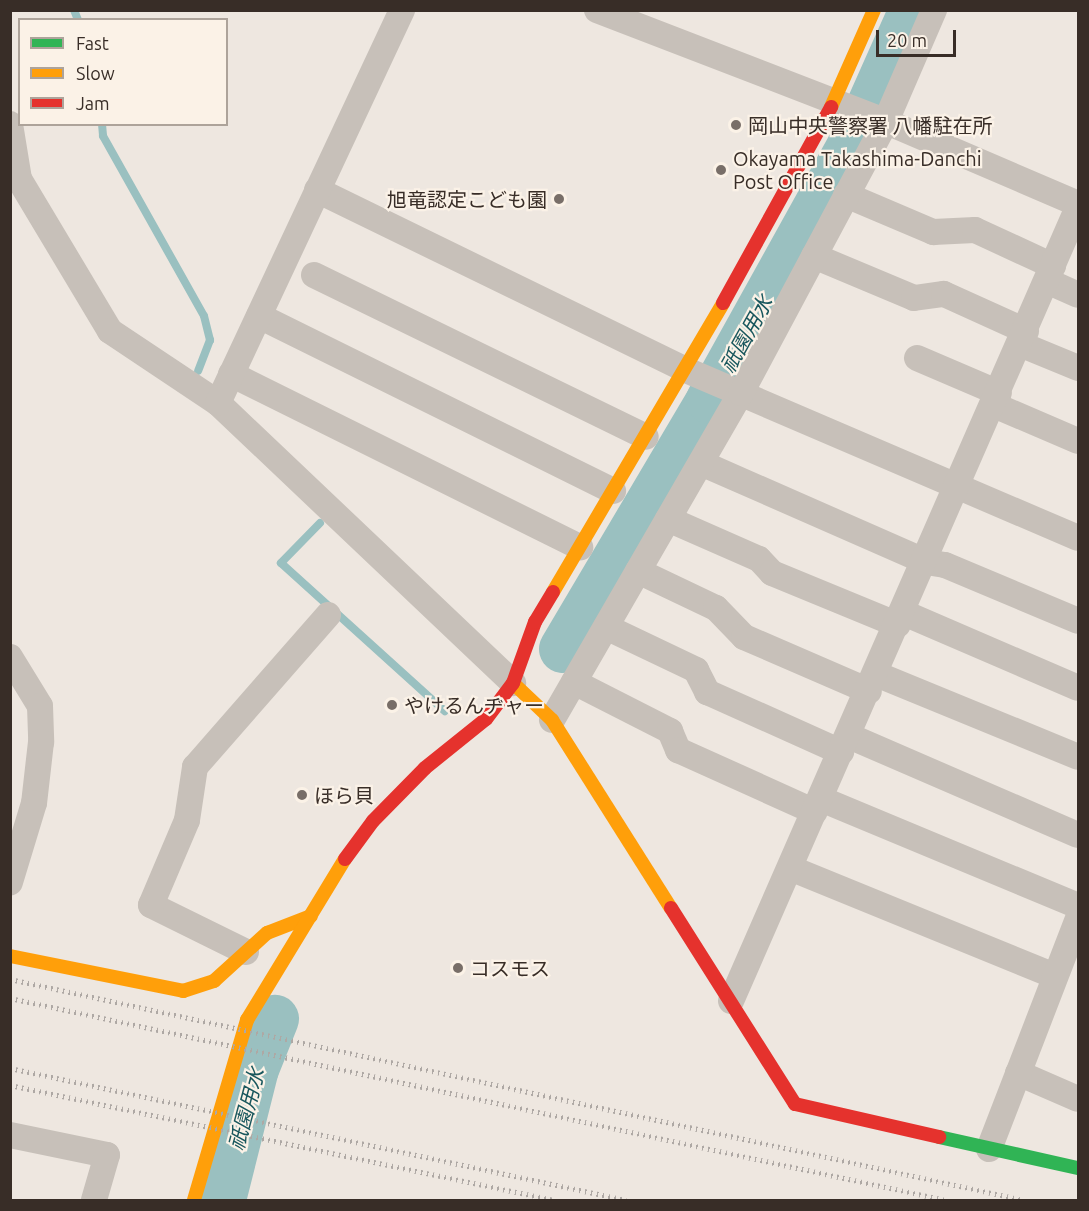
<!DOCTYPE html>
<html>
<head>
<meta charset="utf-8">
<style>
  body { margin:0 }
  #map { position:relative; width:1089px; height:1211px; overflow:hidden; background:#eee7e0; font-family:Ubuntu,"Noto Sans JP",sans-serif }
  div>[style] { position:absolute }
  .stream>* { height:8px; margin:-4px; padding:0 4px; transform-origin:4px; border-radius:4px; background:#9ac0c0 }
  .river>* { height:48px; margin:-24px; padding:0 24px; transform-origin:24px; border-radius:24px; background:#9ac0c0 }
  .street>* { height:26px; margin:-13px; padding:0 13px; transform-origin:13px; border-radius:13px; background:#c7c0b9 }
  .fast>* { height:14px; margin:-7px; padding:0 7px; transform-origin:7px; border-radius:7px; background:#30b455 }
  .slow>* { height:14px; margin:-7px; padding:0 7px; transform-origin:7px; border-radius:7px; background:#ff9f0a }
  .jam>* { height:14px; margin:-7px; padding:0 7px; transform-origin:7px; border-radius:7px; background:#e5322d }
  .rail>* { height:4.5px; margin-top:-2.25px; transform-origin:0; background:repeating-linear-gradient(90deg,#aea8a4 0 1.5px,transparent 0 6px) }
  .dots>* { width:16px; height:16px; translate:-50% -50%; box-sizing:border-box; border:3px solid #fbf2e7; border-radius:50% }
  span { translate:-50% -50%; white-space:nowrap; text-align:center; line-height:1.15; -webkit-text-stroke:4.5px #fbf2e7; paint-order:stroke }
  .poi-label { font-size:20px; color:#382d27 }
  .left { translate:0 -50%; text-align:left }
  .right { translate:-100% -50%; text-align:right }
  .water-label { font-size:21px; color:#19575d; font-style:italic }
  .frame { position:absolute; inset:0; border:12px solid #382d27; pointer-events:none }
  .legend { position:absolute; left:18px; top:18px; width:210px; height:108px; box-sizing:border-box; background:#fbf2e7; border:2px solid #ada39a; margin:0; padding:8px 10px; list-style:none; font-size:18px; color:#382d27 }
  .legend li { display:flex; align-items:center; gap:12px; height:30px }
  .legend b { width:30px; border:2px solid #ada39a }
  .scale { position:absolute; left:876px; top:30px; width:80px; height:27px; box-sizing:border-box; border:3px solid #382d27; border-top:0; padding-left:8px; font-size:18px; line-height:21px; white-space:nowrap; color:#382d27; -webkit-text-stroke:4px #fbf2e7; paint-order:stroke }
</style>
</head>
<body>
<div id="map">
  <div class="stream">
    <i style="left:74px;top:10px;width:11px;rotate:68deg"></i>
    <i style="left:102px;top:124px;width:12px;rotate:85deg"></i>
    <i style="left:103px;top:136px;width:206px;rotate:60.7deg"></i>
    <i style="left:204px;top:316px;width:25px;rotate:76deg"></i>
    <i style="left:210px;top:340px;width:33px;rotate:111deg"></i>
    <i style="left:320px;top:523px;width:56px;rotate:134.3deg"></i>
    <i style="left:281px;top:563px;width:221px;rotate:42.1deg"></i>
  </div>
  <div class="river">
    <i style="left:563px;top:649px;width:289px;rotate:-59.4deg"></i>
    <i style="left:710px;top:400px;width:310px;rotate:-61deg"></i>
    <i style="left:860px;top:129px;width:130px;rotate:-66deg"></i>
    <i style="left:222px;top:1200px;width:135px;rotate:-75.9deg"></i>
    <i style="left:255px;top:1069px;width:54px;rotate:-68.2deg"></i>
  </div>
  <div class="street">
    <i style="left:597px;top:10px;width:303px;rotate:21.1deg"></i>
    <i style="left:880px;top:119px;width:215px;rotate:23.2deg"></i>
    <i style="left:10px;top:124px;width:56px;rotate:80.7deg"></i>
    <i style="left:19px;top:179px;width:177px;rotate:59.1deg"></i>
    <i style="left:110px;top:331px;width:130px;rotate:33.7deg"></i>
    <i style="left:218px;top:403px;width:407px;rotate:43.5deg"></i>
    <i style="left:317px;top:190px;width:411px;rotate:26deg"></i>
    <i style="left:686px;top:370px;width:426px;rotate:23.2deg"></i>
    <i style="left:846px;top:195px;width:95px;rotate:23deg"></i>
    <i style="left:933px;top:232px;width:42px;rotate:-2.7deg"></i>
    <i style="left:975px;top:230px;width:86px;rotate:24.8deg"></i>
    <i style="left:814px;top:256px;width:108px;rotate:22.8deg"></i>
    <i style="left:914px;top:298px;width:30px;rotate:-8deg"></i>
    <i style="left:944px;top:294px;width:90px;rotate:24.3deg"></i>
    <i style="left:314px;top:275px;width:369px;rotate:26deg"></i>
    <i style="left:1047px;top:281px;width:34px;rotate:24deg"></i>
    <i style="left:259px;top:316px;width:395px;rotate:26.3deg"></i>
    <i style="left:1020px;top:344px;width:63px;rotate:22.5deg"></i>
    <i style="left:917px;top:358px;width:89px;rotate:23.1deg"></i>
    <i style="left:231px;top:374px;width:390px;rotate:26.4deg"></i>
    <i style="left:218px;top:403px;width:434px;rotate:-64.9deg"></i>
    <i style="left:994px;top:405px;width:91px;rotate:23.2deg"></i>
    <i style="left:701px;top:463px;width:246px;rotate:23.7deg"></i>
    <i style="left:926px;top:562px;width:19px;rotate:9deg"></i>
    <i style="left:945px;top:565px;width:144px;rotate:22.8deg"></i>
    <i style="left:668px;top:519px;width:99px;rotate:23.7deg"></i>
    <i style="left:759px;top:559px;width:19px;rotate:47deg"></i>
    <i style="left:772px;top:573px;width:136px;rotate:22.4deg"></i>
    <i style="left:638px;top:571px;width:86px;rotate:25.4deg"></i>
    <i style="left:716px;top:608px;width:40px;rotate:46deg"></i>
    <i style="left:744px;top:637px;width:136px;rotate:23.4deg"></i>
    <i style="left:904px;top:613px;width:189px;rotate:23.3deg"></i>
    <i style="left:606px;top:627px;width:100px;rotate:25.5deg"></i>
    <i style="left:696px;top:670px;width:25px;rotate:63deg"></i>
    <i style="left:707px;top:692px;width:147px;rotate:24.1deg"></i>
    <i style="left:10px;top:657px;width:57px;rotate:58.5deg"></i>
    <i style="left:40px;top:706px;width:36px;rotate:88deg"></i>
    <i style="left:41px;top:742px;width:61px;rotate:96.5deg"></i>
    <i style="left:34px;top:803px;width:83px;rotate:106.9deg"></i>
    <i style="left:876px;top:674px;width:218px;rotate:22.3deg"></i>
    <i style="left:574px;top:682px;width:108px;rotate:27deg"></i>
    <i style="left:670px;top:731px;width:21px;rotate:67deg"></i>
    <i style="left:678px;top:750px;width:150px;rotate:24.3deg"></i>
    <i style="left:552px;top:720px;width:378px;rotate:-60deg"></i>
    <i style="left:741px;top:393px;width:308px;rotate:-61.9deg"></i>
    <i style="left:886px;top:121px;width:121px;rotate:-66.6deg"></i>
    <i style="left:849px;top:736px;width:249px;rotate:23.4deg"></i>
    <i style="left:821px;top:799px;width:278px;rotate:22.6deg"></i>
    <i style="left:790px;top:868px;width:286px;rotate:22.2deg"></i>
    <i style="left:246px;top:952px;width:106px;rotate:-153.7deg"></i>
    <i style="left:151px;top:905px;width:92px;rotate:-67deg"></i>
    <i style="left:187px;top:820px;width:54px;rotate:-81.4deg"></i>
    <i style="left:195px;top:767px;width:202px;rotate:-48.8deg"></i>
    <i style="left:731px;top:1001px;width:867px;rotate:-66.39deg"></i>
    <i style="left:1018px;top:1073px;width:65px;rotate:23.4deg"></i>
    <i style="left:10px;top:1135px;width:99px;rotate:11.7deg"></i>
    <i style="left:107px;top:1155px;width:47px;rotate:106.1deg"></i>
    <i style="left:989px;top:1149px;width:248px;rotate:-68.9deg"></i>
  </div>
  <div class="fast">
    <i style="left:939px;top:1137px;width:142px;rotate:12.6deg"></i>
  </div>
  <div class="slow">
    <i style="left:831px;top:107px;width:106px;rotate:-66.1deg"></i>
    <i style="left:553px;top:592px;width:335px;rotate:-59.5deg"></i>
    <i style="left:513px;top:683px;width:54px;rotate:43.5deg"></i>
    <i style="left:552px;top:720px;width:222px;rotate:57.7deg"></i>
    <i style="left:10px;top:956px;width:177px;rotate:11.4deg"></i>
    <i style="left:183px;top:991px;width:33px;rotate:-18deg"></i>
    <i style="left:214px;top:981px;width:72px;rotate:-42.2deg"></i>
    <i style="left:267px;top:933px;width:47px;rotate:-21.1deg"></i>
    <i style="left:194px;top:1200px;width:188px;rotate:-73.6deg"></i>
    <i style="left:247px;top:1020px;width:188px;rotate:-58.7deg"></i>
  </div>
  <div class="jam">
    <i style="left:723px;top:303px;width:224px;rotate:-61.1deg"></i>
    <i style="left:345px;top:859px;width:47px;rotate:-53.6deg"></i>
    <i style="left:373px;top:821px;width:74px;rotate:-45.5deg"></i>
    <i style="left:425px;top:768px;width:78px;rotate:-38.8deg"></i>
    <i style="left:486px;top:719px;width:45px;rotate:-53.1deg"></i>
    <i style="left:513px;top:683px;width:65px;rotate:-70.2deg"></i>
    <i style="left:535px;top:622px;width:35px;rotate:-59deg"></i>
    <i style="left:671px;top:908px;width:232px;rotate:57.7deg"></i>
    <i style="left:795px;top:1104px;width:148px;rotate:12.9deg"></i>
  </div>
  <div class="rail">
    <i style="left:10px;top:979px;width:1038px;rotate:12.3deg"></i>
    <i style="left:10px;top:998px;width:958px;rotate:12.18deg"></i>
    <i style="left:10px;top:1068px;width:630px;rotate:12.09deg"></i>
    <i style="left:10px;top:1085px;width:556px;rotate:11.94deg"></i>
  </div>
  <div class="dots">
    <i style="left:736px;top:125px;background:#786e68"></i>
    <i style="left:721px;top:170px;background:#786e68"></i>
    <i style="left:559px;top:199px;background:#786e68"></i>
    <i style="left:392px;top:705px;background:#786e68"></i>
    <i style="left:302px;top:795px;background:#786e68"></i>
    <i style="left:458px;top:968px;background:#786e68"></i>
  </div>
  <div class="poi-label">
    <span class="left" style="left:748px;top:125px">岡山中央警察署 八幡駐在所</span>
    <span class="left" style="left:733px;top:170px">Okayama Takashima-Danchi<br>Post Office</span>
    <span class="right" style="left:547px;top:199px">旭竜認定こども園</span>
    <span class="left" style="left:404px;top:705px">やけるんヂャー</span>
    <span class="left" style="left:314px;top:795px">ほら貝</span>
    <span class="left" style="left:470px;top:968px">コスモス</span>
  </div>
  <div class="water-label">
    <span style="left:746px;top:334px;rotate:-61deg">祇園用水</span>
    <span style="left:246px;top:1109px;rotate:-75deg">祇園用水</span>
  </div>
  <div class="frame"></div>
  <ul class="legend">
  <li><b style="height:8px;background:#30b455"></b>Fast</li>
  <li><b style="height:8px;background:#ff9f0a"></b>Slow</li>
  <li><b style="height:8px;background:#e5322d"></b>Jam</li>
  </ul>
  <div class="scale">20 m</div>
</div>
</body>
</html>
